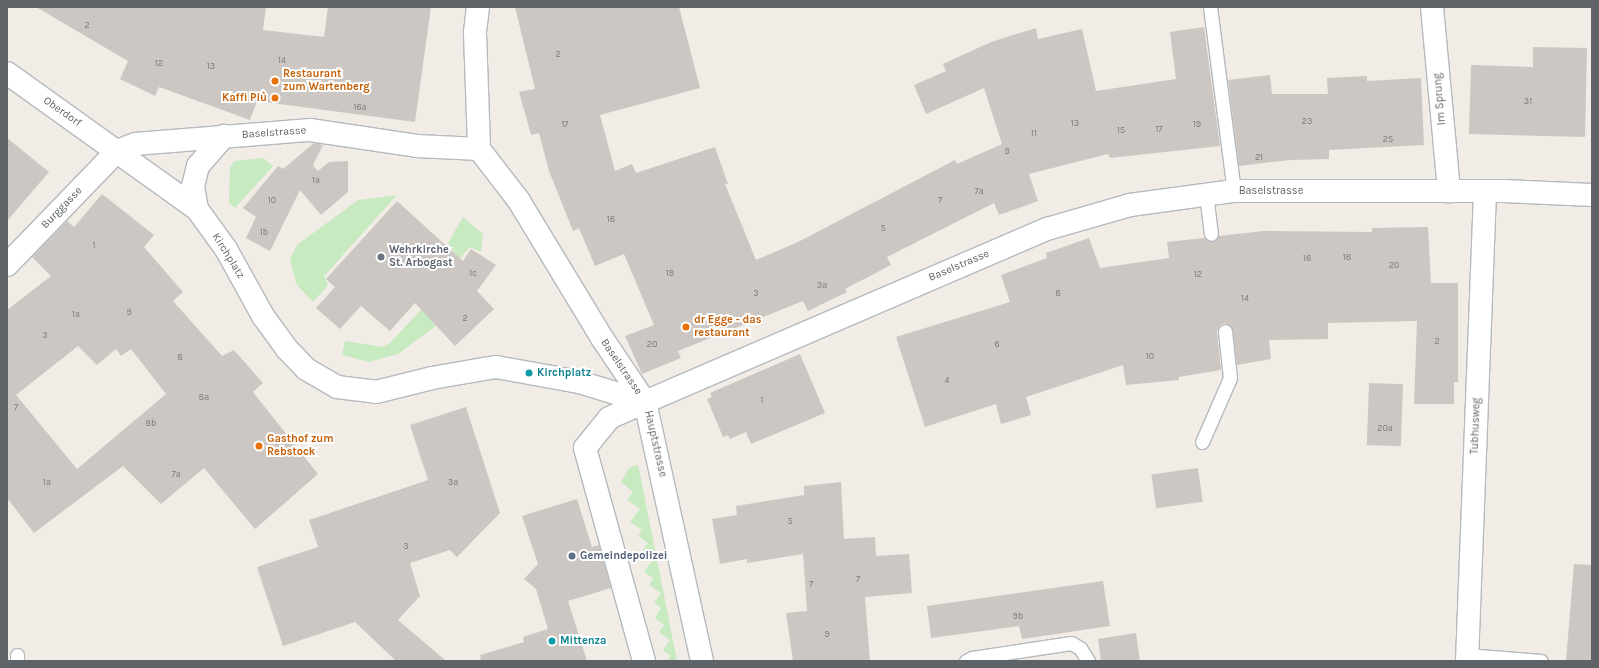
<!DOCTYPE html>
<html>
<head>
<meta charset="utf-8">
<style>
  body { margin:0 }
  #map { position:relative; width:1599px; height:668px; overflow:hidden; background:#f1ece5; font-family:Karla,sans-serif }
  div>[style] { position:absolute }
  .green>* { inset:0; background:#c7eac0 }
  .building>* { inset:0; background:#ccc7c2; transform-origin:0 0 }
  .roads { filter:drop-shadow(1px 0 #b6b9bd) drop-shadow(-1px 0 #b6b9bd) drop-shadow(0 1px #b6b9bd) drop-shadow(0 -1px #b6b9bd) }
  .service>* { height:13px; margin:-6.5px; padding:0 6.5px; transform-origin:6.5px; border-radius:6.5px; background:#fff }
  .minor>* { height:22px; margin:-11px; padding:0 11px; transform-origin:11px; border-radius:11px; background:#fff }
  .tertiary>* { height:22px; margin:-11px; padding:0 11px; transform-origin:11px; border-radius:11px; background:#fff }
  .dots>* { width:11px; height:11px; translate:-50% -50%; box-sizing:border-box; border:2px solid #fff; border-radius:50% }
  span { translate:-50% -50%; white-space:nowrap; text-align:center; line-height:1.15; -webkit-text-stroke:4px #fff; paint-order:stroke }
  .number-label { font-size:9px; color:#797c7e }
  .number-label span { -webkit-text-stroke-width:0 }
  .food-label { font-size:11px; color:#c56008; font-weight:700 }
  .left { translate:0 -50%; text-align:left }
  .right { translate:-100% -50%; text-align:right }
  .street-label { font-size:11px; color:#5d6367 }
  .worship-label { font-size:11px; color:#5b616d; font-weight:700 }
  .culture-label { font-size:11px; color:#0d838f; font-weight:700 }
  .service-label { font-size:11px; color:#4e5e75; font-weight:700 }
  .frame { position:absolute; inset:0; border:8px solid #5d6367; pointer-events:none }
</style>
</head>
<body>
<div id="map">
  <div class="green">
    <i style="clip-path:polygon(263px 158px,273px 166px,235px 208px,229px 203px,230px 167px,235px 161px)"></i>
    <i style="clip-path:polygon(397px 195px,324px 276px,328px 285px,313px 302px,297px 285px,293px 271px,290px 259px,297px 245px,358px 200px)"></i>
    <i style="clip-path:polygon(463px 217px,483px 234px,481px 252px,470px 247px,459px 259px,448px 243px)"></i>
    <i style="clip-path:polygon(449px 280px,437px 325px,398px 354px,369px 362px,342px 355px,345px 341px,383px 347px,390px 343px)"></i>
    <i style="clip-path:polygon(637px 465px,639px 469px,677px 661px,667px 661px,671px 656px,663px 650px,670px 640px,659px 632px,664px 625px,655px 618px,661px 608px,654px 603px,661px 593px,649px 585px,653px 578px,644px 572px,653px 559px,642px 551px,648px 543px,638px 536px,642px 530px,630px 522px,640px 509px,627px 500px,633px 492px,621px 482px,629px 468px)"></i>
  </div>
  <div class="building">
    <i style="clip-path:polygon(36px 7px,266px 7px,263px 30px,324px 37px,328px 7px,431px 7px,415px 122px,257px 101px,250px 120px,159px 87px,155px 96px,120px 79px,128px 61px)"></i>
    <i style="clip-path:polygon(515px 7px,679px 7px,700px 88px,600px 115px,615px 171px,632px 164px,636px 173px,715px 147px,728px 184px,725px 184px,756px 260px,798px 242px,955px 160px,957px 164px,1002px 144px,984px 88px,926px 114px,914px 85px,946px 71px,943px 64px,991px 42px,1036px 28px,1038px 39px,1082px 29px,1096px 91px,1176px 79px,1170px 32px,1204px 27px,1220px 146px,1110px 158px,1108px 154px,1029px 174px,1038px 201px,999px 215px,994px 203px,887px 257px,891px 265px,845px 289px,847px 292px,808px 311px,803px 301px,678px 351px,681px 358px,642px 374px,625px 336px,654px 325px,624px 254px,595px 266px,579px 228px,573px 231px,549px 171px,539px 133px,531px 135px,519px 92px,535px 89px)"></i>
    <i style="clip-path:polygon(1533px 47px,1587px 48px,1585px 137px,1469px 134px,1471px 65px,1533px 67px)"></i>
    <i style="clip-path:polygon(1270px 75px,1272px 94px,1328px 94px,1327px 78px,1367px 76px,1367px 81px,1421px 78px,1424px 145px,1329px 150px,1329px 159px,1290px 160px,1239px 166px,1228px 80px)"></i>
    <i style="clip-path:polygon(7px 138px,49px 172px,7px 221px)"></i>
    <i style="clip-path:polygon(314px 143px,323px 145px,313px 165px,318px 171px,329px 162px,348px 161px,348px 192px,321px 215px,300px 190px,270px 251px,246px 238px,256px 217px,243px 208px,278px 166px,283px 169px)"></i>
    <i style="clip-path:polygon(evenodd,102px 194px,154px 235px,144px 247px,183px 292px,173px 301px,222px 356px,234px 350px,263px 383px,253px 392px,318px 474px,255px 529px,204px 468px,161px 504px,123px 466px,34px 533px,7px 498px,7px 310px,51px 276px,32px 257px,67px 221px,74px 227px,102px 194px,78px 346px,97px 365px,116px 349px,121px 356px,131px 349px,166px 394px,77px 469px,16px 395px,78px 346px)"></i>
    <i style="clip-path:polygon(397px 201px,463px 261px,471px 249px,496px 265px,477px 291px,494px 309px,455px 346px,415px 303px,390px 331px,361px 306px,340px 329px,316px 308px,335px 287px,326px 279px)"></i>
    <i style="clip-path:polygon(1428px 227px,1431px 283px,1458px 283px,1458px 382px,1454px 382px,1454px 404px,1414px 404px,1417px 321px,1328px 323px,1328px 339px,1269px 340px,1271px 359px,1237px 365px,1233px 330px,1225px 323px,1220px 325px,1217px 331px,1221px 370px,1179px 377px,1179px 380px,1126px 385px,1123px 365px,1026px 397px,1031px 415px,1001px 424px,996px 404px,925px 427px,896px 337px,1010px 302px,1001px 275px,1047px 258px,1046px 253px,1089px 238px,1100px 268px,1169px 258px,1167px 242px,1204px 238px,1212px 242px,1219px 236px,1264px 231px,1372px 232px,1372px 228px)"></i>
    <i style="clip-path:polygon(800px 354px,825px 413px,751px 444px,746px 432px,730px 439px,728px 435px,723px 437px,707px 399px,712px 397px,710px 393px)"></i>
    <i style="left:1369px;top:383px;width:34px;height:62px;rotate:2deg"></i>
    <i style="clip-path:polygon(466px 407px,500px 513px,457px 557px,450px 550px,410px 563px,420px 596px,398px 620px,446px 661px,396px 661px,355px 622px,283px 646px,257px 567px,318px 547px,309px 520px,428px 480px,410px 425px)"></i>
    <i style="left:1198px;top:468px;width:34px;height:47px;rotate:82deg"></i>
    <i style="clip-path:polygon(841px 482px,844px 539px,875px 537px,876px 556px,909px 554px,912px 593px,865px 597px,870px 661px,793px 661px,786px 613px,807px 611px,803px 554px,747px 563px,747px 559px,720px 564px,712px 519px,737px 515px,736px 506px,804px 495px,804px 486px)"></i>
    <i style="clip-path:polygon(577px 499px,592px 547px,599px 545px,611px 588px,568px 601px,587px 661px,481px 661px,480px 655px,524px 642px,523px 637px,548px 629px,536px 589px,524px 579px,538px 564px,522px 516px)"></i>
    <i style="clip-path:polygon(1574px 564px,1592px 565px,1592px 661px,1566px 661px)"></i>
    <i style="clip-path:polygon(1103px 581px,1110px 626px,1022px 639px,1019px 626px,931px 638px,927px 606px)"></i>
    <i style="clip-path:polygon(1136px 633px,1140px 661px,1101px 661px,1098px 639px)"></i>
  </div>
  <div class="roads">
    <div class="service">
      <i style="left:1210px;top:7px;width:186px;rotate:82.6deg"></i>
      <i style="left:1206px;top:194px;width:40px;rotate:82.9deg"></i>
      <i style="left:1202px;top:442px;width:70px;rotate:-66.4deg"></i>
      <i style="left:1230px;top:378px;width:47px;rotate:-96.1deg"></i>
      <i style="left:17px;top:655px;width:6px;rotate:90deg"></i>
      <i style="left:1467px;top:655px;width:74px;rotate:4.6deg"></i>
      <i style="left:966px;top:661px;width:7px;rotate:-27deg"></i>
      <i style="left:972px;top:658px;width:100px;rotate:-8.6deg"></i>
      <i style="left:1071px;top:643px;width:10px;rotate:29deg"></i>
      <i style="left:1080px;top:648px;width:15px;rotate:58deg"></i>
    </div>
    <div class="minor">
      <i style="left:478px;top:7px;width:26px;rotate:97deg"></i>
      <i style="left:475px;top:33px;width:116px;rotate:88deg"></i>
      <i style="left:479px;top:149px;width:66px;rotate:52.4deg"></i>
      <i style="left:519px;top:201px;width:160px;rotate:58.8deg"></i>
      <i style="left:602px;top:338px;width:77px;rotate:56.1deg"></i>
      <i style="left:1432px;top:7px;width:185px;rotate:84.7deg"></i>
      <i style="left:7px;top:73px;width:234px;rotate:35.6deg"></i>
      <i style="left:197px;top:209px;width:49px;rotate:54.1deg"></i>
      <i style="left:226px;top:249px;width:77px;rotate:61.1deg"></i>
      <i style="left:263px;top:316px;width:39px;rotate:54deg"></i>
      <i style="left:286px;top:348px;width:29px;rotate:46deg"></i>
      <i style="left:306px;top:369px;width:36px;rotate:30deg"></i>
      <i style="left:337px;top:387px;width:39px;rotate:7deg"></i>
      <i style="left:376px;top:392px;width:58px;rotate:-14deg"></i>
      <i style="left:432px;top:378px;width:65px;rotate:-9.8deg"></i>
      <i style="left:496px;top:367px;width:84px;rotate:10.2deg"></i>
      <i style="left:579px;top:382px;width:69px;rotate:16.9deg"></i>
      <i style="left:197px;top:209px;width:23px;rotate:-100deg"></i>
      <i style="left:193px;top:186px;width:21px;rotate:-76deg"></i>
      <i style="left:198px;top:166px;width:40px;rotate:-49deg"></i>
      <i style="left:7px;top:265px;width:158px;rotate:-46deg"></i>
      <i style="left:117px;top:151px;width:19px;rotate:-21deg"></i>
      <i style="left:135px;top:144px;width:176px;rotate:-4.6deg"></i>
      <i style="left:310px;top:130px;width:108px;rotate:8.5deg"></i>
      <i style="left:417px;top:146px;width:62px;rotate:2.8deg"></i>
      <i style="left:644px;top:661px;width:221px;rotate:-105.5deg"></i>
      <i style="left:585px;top:448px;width:38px;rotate:-51deg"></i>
      <i style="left:609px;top:418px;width:39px;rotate:-24deg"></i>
      <i style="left:1467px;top:661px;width:470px;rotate:-87.8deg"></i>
    </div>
    <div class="tertiary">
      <i style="left:702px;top:661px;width:265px;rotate:-102.4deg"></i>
      <i style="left:645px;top:402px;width:438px;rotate:-23.3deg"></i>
      <i style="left:1047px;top:229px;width:86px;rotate:-16.1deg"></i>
      <i style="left:1130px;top:205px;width:105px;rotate:-7.7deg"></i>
      <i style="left:1234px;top:191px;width:270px"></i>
      <i style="left:1504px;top:191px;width:88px;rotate:2.6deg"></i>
    </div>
  </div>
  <div class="dots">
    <i style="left:275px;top:81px;background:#e8710a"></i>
    <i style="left:275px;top:98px;background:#e8710a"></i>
    <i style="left:381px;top:257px;background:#6b7280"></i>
    <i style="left:686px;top:327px;background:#e8710a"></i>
    <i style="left:529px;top:373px;background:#0f9aa8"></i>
    <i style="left:259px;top:446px;background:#e8710a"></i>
    <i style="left:572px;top:556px;background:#5c6f8a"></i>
    <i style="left:552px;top:641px;background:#0f9aa8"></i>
  </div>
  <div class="number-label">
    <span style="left:87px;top:25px">2</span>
    <span style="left:558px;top:54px">2</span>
    <span style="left:282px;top:60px">14</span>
    <span style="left:159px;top:63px">12</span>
    <span style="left:211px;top:66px">13</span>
    <span style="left:1528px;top:101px">31</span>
    <span style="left:360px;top:107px">16a</span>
    <span style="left:1307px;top:121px">23</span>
    <span style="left:1075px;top:123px">13</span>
    <span style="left:565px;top:124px">17</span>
    <span style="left:1197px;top:124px">19</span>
    <span style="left:1159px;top:129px">17</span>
    <span style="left:1121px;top:130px">15</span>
    <span style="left:1034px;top:133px">11</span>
    <span style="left:1388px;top:139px">25</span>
    <span style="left:1007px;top:151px">9</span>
    <span style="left:1259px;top:157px">21</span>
    <span style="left:316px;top:180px">1a</span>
    <span style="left:979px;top:191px">7a</span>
    <span style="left:272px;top:200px">10</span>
    <span style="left:940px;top:200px">7</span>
    <span style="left:611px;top:219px">18</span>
    <span style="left:883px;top:228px">5</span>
    <span style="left:264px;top:232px">1b</span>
    <span style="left:94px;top:245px">1</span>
    <span style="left:1347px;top:257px">18</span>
    <span style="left:1307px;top:258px">16</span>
    <span style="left:1394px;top:265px">20</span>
    <span style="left:473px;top:273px">1c</span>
    <span style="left:670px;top:273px">19</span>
    <span style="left:1198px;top:274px">12</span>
    <span style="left:822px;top:285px">3a</span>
    <span style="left:756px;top:293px">3</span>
    <span style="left:1058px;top:293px">8</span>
    <span style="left:1245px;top:298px">14</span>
    <span style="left:129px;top:312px">9</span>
    <span style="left:76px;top:314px">1a</span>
    <span style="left:465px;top:318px">2</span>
    <span style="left:45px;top:335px">3</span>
    <span style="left:1437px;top:341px">2</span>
    <span style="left:652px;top:344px">20</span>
    <span style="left:997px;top:344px">6</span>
    <span style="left:1150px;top:356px">10</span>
    <span style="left:180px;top:357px">8</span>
    <span style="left:947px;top:380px">4</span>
    <span style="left:204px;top:397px">8a</span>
    <span style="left:762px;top:400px">1</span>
    <span style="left:16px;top:407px">7</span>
    <span style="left:151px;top:423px">8b</span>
    <span style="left:1385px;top:428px">20a</span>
    <span style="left:176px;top:474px">7a</span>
    <span style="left:47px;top:482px">1a</span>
    <span style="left:453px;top:482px">3a</span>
    <span style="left:790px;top:521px">5</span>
    <span style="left:406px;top:546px">3</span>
    <span style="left:858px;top:579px">7</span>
    <span style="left:811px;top:584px">7</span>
    <span style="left:1018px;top:616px">9b</span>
    <span style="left:827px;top:634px">9</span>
  </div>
  <div class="food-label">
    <span class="left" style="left:283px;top:81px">Restaurant<br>zum Wartenberg</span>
    <span class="right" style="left:267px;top:98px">Kaffi Più</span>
    <span class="left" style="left:694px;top:327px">dr Egge - das<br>restaurant</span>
    <span class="left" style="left:267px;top:446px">Gasthof zum<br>Rebstock</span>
  </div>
  <div class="street-label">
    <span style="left:1440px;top:99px;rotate:-95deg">Im Sprung</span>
    <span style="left:62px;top:112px;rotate:35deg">Oberdorf</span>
    <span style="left:274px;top:133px;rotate:-4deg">Baselstrasse</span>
    <span style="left:1271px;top:191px">Baselstrasse</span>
    <span style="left:62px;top:208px;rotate:-46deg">Burggasse</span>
    <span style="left:228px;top:256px;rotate:58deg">Kirchplatz</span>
    <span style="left:959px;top:266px;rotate:-23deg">Baselstrasse</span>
    <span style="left:621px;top:367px;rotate:56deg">Baselstrasse</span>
    <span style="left:1476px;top:426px;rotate:-88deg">Tubhusweg</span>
    <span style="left:655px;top:444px;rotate:77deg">Hauptstrasse</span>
  </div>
  <div class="worship-label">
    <span class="left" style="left:389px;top:257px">Wehrkirche<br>St. Arbogast</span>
  </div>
  <div class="culture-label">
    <span class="left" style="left:537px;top:373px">Kirchplatz</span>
    <span class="left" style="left:560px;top:641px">Mittenza</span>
  </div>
  <div class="service-label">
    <span class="left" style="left:580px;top:556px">Gemeindepolizei</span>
  </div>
  <div class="frame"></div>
</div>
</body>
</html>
